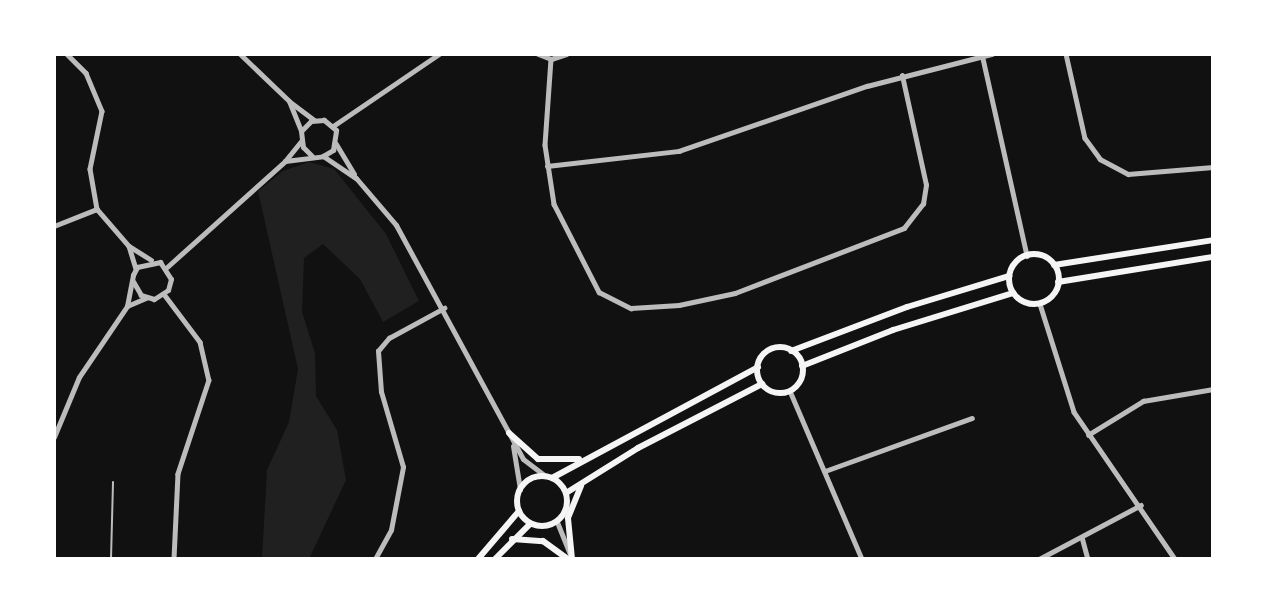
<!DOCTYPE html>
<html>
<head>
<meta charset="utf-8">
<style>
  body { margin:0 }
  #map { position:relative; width:1267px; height:613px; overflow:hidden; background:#111; font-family:Jost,sans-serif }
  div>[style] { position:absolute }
  .green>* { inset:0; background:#202020 }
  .service>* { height:2px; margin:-1px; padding:0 1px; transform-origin:1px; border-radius:1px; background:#bcbcbc }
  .minor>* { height:4.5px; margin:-2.25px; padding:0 2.25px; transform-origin:2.25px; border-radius:2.25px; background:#bcbcbc }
  .tertiary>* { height:5px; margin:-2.5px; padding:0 2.5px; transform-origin:2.5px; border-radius:2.5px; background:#bcbcbc }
  .secondary>* { height:6px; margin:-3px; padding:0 3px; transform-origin:3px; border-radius:3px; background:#f5f5f5 }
  .secondary>.ring { margin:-3px; padding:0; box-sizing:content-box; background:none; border:6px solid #f5f5f5; border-radius:50% }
  span { translate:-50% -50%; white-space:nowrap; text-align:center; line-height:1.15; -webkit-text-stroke:4.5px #fff; paint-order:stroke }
  .frame { position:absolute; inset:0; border:56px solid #fff; pointer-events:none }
</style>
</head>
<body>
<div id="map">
  <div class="green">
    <i style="clip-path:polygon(309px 162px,334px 169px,386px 234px,419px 301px,383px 322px,360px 279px,323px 244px,304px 258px,302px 312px,315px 353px,316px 396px,337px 430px,346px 480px,309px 559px,262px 559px,267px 470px,289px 422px,298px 369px,258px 191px,283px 171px)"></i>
  </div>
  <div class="service">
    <i style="left:111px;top:559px;width:77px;rotate:-88.5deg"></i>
  </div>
  <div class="minor">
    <i style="left:67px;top:54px;width:27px;rotate:45deg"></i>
    <i style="left:86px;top:73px;width:41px;rotate:67.2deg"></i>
    <i style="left:102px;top:111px;width:59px;rotate:101.7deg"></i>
    <i style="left:90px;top:169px;width:41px;rotate:80.1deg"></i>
    <i style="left:97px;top:209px;width:49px;rotate:49.1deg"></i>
    <i style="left:129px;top:246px;width:26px;rotate:32deg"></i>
    <i style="left:982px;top:54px;width:207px;rotate:77.4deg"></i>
    <i style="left:1066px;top:54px;width:86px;rotate:77.3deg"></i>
    <i style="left:1085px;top:138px;width:26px;rotate:54deg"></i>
    <i style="left:1100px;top:159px;width:32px;rotate:28deg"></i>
    <i style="left:1128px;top:174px;width:85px;rotate:-4.7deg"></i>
    <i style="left:551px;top:59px;width:86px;rotate:94deg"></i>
    <i style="left:545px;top:145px;width:60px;rotate:81.3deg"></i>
    <i style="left:554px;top:204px;width:99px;rotate:62.9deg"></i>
    <i style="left:599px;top:292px;width:36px;rotate:27deg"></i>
    <i style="left:631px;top:308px;width:48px;rotate:-3.6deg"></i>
    <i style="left:679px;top:305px;width:57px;rotate:-12.1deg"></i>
    <i style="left:735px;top:293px;width:181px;rotate:-21deg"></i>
    <i style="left:904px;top:228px;width:31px;rotate:-52deg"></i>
    <i style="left:923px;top:204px;width:19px;rotate:-81deg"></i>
    <i style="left:926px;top:185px;width:112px;rotate:-102.4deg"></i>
    <i style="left:547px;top:166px;width:133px;rotate:-6.5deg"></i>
    <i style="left:679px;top:151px;width:199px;rotate:-19.1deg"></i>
    <i style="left:867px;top:86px;width:129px;rotate:-14.4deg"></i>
    <i style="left:54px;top:226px;width:46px;rotate:-21.6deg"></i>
    <i style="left:129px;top:246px;width:24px;rotate:73deg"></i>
    <i style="left:164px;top:294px;width:60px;rotate:53.1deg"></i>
    <i style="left:200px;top:342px;width:39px;rotate:77deg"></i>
    <i style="left:209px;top:380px;width:99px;rotate:108.3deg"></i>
    <i style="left:178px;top:474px;width:85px;rotate:92.7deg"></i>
    <i style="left:1040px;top:304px;width:113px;rotate:72.5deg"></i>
    <i style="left:1074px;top:412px;width:178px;rotate:55.5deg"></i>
    <i style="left:790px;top:391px;width:183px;rotate:66.8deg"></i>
    <i style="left:1088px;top:435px;width:65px;rotate:-31.7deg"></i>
    <i style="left:1143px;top:401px;width:71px;rotate:-9.7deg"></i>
    <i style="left:825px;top:471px;width:156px;rotate:-19.8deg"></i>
    <i style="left:1082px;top:537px;width:23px;rotate:75deg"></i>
    <i style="left:375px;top:559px;width:33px;rotate:-61deg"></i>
    <i style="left:391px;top:530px;width:64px;rotate:-79.2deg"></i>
    <i style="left:403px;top:467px;width:78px;rotate:-106.3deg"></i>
    <i style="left:381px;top:392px;width:41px;rotate:-94.2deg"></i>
    <i style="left:378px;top:351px;width:17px;rotate:-50deg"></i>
    <i style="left:389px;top:338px;width:63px;rotate:-28.6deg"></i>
    <i style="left:1039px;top:559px;width:115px;rotate:-27.9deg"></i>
  </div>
  <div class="tertiary">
    <i style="left:240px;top:54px;width:68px;rotate:43.8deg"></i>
    <i style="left:289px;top:101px;width:32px;rotate:68deg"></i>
    <i style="left:538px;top:54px;width:14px;rotate:21deg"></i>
    <i style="left:551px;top:59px;width:16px;rotate:-18deg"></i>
    <i style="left:290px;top:102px;width:30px;rotate:37deg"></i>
    <i style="left:333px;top:126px;width:128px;rotate:-34.2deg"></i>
    <i style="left:336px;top:144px;width:35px;rotate:59deg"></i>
    <i style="left:323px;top:156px;width:40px;rotate:34deg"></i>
    <i style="left:356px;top:178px;width:62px;rotate:49.6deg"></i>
    <i style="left:396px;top:225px;width:266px;rotate:61.5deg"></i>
    <i style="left:523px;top:459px;width:26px;rotate:37deg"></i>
    <i style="left:285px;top:161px;width:38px;rotate:-7deg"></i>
    <i style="left:323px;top:156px;width:12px;rotate:-31deg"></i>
    <i style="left:333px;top:150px;width:20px;rotate:-81deg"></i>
    <i style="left:336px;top:130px;width:16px;rotate:-140deg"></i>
    <i style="left:324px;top:120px;width:13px;rotate:176deg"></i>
    <i style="left:311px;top:121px;width:14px;rotate:135deg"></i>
    <i style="left:301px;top:131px;width:16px;rotate:83deg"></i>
    <i style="left:303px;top:147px;width:13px;rotate:45deg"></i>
    <i style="left:167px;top:267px;width:159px;rotate:-41.9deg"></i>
    <i style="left:285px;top:161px;width:26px;rotate:-51deg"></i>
    <i style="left:127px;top:306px;width:21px;rotate:-23deg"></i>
    <i style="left:54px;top:437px;width:65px;rotate:-67.4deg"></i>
    <i style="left:79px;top:377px;width:86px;rotate:-55.9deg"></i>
    <i style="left:127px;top:306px;width:32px;rotate:-79deg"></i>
    <i style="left:133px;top:275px;width:9px;rotate:-63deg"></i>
    <i style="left:137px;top:267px;width:24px;rotate:-12deg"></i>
    <i style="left:160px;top:262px;width:20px;rotate:57deg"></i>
    <i style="left:171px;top:279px;width:11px;rotate:105deg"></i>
    <i style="left:168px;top:290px;width:17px;rotate:147deg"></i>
    <i style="left:154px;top:299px;width:14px;rotate:-163deg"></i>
    <i style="left:141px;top:295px;width:16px;rotate:-120deg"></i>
    <i style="left:513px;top:446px;width:44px;rotate:80.8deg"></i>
    <i style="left:557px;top:522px;width:35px;rotate:68deg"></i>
  </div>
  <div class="secondary">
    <i class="ring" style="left:1009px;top:254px;width:44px;height:44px"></i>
    <i style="left:1054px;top:265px;width:161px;rotate:-8.9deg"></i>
    <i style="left:1058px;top:282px;width:157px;rotate:-9.2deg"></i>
    <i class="ring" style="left:757px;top:347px;width:40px;height:40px"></i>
    <i style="left:791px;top:351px;width:124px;rotate:-20.8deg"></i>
    <i style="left:907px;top:307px;width:107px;rotate:-16.9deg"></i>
    <i style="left:802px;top:366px;width:98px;rotate:-21.6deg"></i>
    <i style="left:893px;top:330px;width:126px;rotate:-17.1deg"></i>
    <i style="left:509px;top:433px;width:39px;rotate:42deg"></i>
    <i style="left:538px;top:459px;width:41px"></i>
    <i class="ring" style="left:517px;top:476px;width:44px;height:44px"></i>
    <i style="left:552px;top:478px;width:234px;rotate:-28.3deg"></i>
    <i style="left:566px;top:493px;width:85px;rotate:-32deg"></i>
    <i style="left:638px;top:448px;width:140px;rotate:-27.3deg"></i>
    <i style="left:512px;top:539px;width:31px;rotate:4deg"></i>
    <i style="left:543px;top:541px;width:31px;rotate:36deg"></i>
    <i style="left:478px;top:559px;width:63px;rotate:-49.5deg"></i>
    <i style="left:495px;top:559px;width:49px;rotate:-45deg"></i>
    <i style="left:572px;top:559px;width:41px;rotate:-95.6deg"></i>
    <i style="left:568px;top:518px;width:35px;rotate:-68deg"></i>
  </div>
  <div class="frame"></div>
</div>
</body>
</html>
